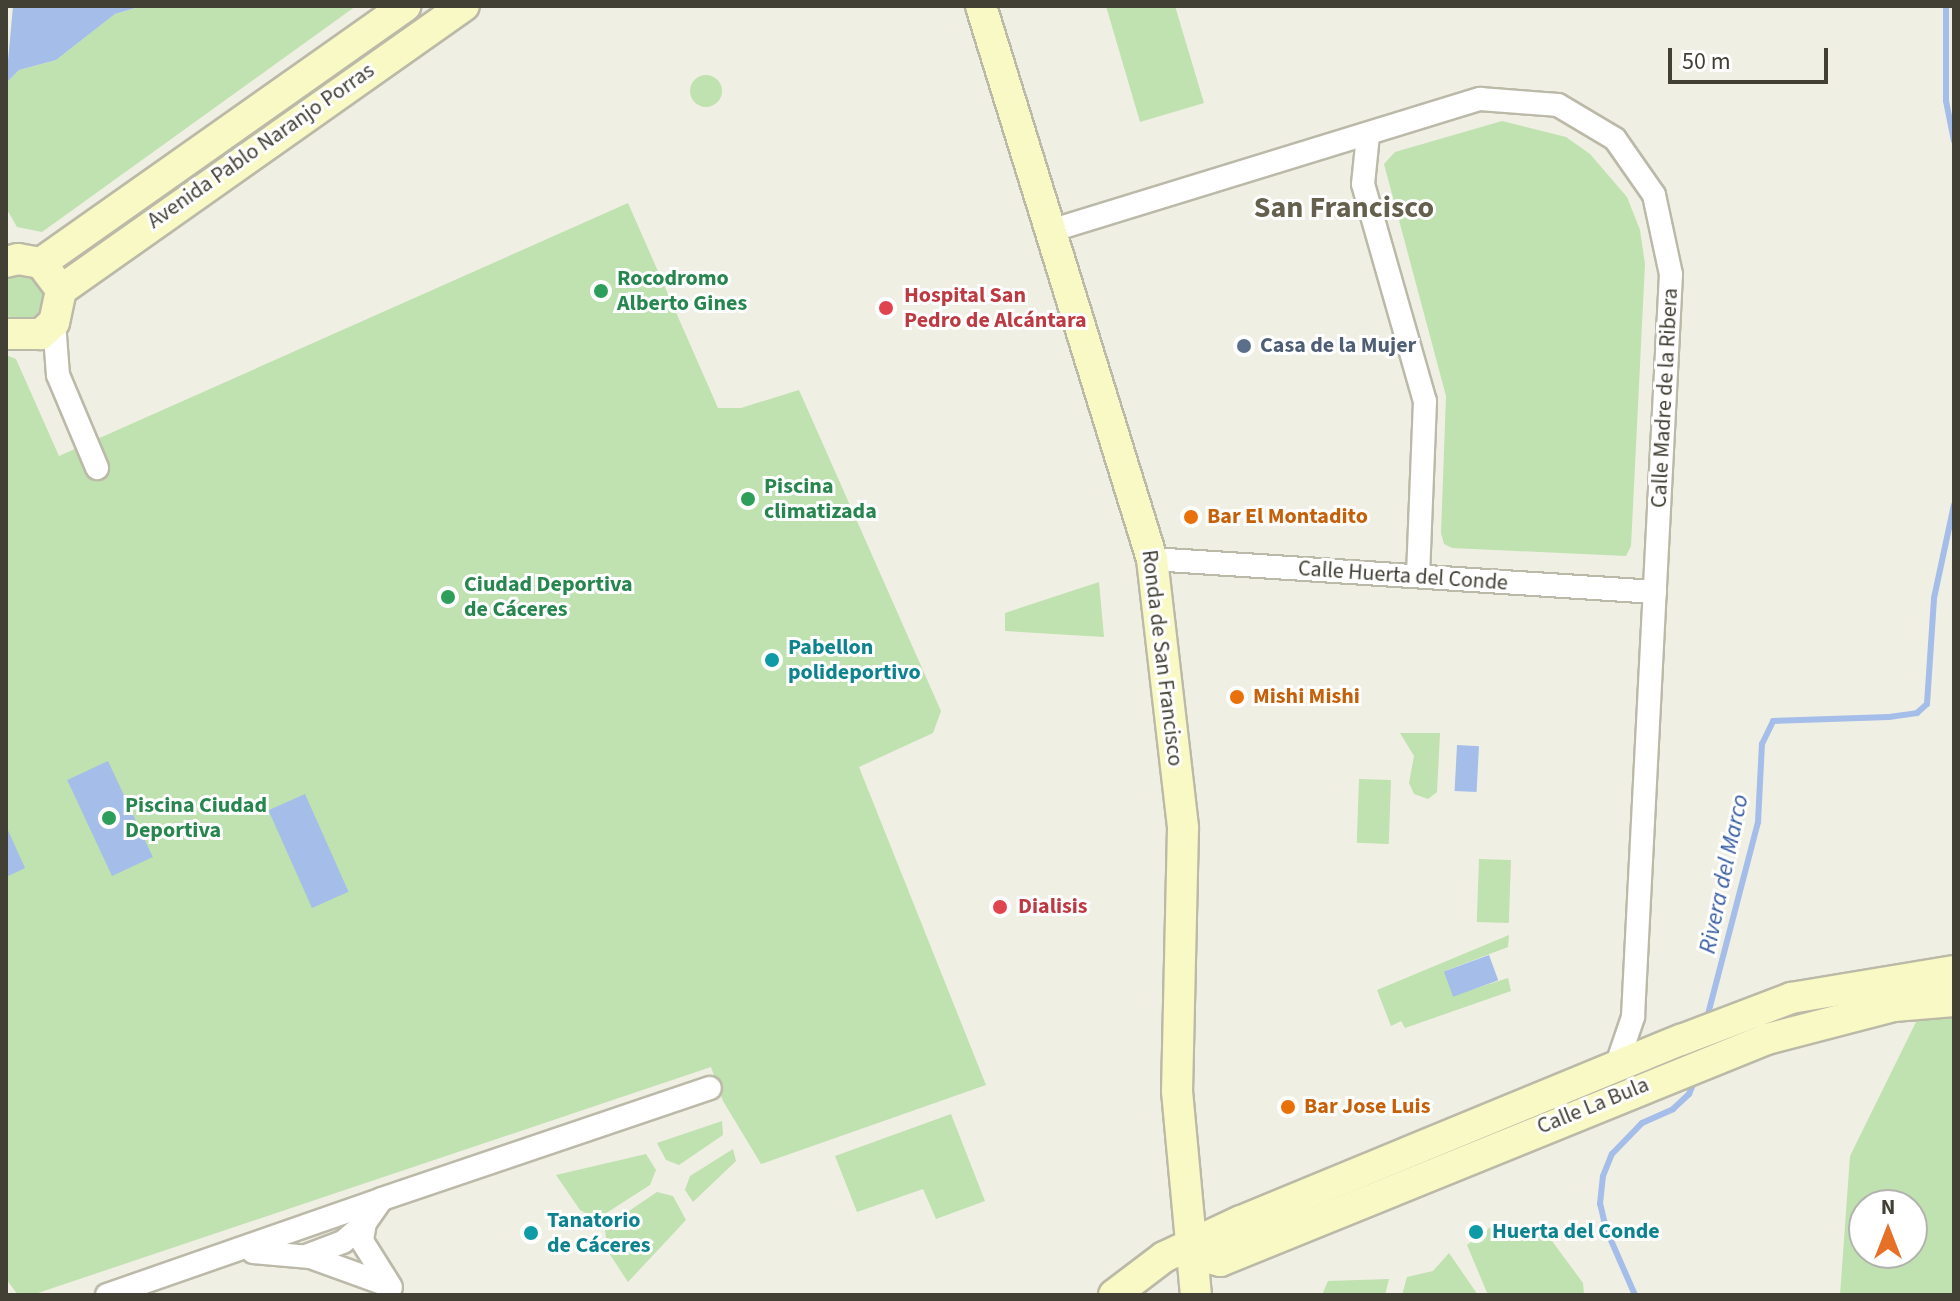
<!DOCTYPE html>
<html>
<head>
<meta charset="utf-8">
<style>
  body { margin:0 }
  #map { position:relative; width:1960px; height:1301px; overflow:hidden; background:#f0efe4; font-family:"Source Sans 3",sans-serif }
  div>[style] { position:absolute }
  .green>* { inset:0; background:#c0e1b0; transform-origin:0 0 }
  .round { border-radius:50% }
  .water>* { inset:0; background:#a5bde9; transform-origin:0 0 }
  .stream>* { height:6px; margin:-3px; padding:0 3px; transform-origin:3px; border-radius:3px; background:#a5bde9 }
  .roads { filter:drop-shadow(2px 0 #bbb9a8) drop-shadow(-2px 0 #bbb9a8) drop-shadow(0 2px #bbb9a8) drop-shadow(0 -2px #bbb9a8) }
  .minor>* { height:22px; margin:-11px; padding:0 11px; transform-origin:11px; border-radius:11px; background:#fff }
  .secondary>* { height:30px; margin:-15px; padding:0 15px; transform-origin:15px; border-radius:15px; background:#f9f9c5 }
  .dots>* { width:22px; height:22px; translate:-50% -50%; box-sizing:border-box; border:4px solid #fff; border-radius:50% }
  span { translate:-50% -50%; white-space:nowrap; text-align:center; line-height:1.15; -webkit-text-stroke:6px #fff; paint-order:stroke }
  .street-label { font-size:22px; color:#424035 }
  .leisure-label { font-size:22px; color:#27864d; font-weight:700 }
  .left { translate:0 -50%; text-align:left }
  .health-label { font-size:22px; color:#be3a42; font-weight:700 }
  .service-label { font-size:22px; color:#4e5e75; font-weight:700 }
  .food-label { font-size:22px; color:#c56008; font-weight:700 }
  .culture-label { font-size:22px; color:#0d838f; font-weight:700 }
  .water-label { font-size:24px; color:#385da3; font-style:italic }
  .district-label { font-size:30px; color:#64604d; font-weight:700 }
  .frame { position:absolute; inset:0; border:8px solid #424035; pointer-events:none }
  .north { position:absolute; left:1848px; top:1189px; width:80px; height:80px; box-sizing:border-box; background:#fff; border:2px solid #b3b3ae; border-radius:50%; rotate:0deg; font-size:22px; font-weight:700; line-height:32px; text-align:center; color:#424035 }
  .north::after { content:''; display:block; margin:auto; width:28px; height:36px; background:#e67025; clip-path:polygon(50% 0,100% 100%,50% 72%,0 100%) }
  .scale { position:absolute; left:1668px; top:48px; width:160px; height:36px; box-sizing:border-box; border:4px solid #424035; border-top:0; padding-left:10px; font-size:24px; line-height:28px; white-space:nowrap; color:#424035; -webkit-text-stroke:6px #fff; paint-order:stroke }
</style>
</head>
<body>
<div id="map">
  <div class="green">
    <i style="clip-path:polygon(142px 6px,356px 6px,42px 232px,17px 227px,6px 208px,6px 83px,19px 70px,56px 60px,115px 14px)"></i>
    <i style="clip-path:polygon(1106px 6px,1175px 6px,1204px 103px,1140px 122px)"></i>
    <i class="round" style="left:690px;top:75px;width:32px;height:32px"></i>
    <i style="clip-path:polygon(1502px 121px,1566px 137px,1590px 154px,1627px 197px,1640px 230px,1645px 264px,1631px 546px,1626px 556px,1452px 548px,1444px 544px,1441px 533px,1446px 396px,1384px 164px,1395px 152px)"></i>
    <i style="clip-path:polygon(628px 203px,718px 408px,741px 408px,799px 390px,941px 711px,933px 733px,859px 767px,986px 1085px,761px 1164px,723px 1101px,711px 1067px,32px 1295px,18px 1295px,6px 1279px,6px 355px,16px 359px,59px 456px)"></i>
    <i style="clip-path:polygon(30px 271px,47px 290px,44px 307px,31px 319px,15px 320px,6px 315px,6px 275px)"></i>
    <i style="clip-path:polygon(1099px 582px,1104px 637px,1005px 631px,1005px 613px)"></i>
    <i style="clip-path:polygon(1400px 733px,1440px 733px,1437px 792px,1428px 799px,1414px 794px,1409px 783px,1414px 756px)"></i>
    <i style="left:1391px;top:780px;width:64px;height:32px;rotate:92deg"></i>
    <i style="left:1479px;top:859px;width:32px;height:63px;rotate:2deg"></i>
    <i style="clip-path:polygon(1509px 935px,1508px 947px,1445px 971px,1455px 995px,1508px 978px,1511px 991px,1405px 1028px,1401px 1021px,1391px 1026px,1377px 990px)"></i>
    <i style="clip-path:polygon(evenodd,1954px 1018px,1954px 1295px,1840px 1295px,1850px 1156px,1917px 1020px,1954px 1018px,1864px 1205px,1912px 1205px,1912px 1253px,1864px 1253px,1864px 1205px)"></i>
    <i style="clip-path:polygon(951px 1114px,985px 1201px,936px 1219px,923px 1189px,857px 1212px,835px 1156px)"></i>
    <i style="clip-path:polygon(722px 1121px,723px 1135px,679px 1165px,666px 1160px,657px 1143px)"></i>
    <i style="clip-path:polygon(733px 1149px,736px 1161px,693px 1202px,685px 1190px,690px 1176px)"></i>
    <i style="clip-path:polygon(646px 1154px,656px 1170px,650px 1185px,597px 1219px,580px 1210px,556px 1175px)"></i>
    <i style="clip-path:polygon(657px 1192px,673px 1196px,686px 1220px,628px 1282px,607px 1250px,605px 1227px)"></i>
    <i style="clip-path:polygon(1525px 1224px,1552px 1241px,1583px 1283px,1584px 1295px,1488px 1295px,1467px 1245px,1492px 1226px)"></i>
    <i style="clip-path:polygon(1449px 1253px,1478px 1295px,1402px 1295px,1407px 1277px,1433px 1271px)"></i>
    <i style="clip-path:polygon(1389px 1279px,1385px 1295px,1322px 1295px,1328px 1281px)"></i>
  </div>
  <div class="water">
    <i style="clip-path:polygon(13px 6px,142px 6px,115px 14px,56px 60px,19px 70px,6px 83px)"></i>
    <i style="left:1457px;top:745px;width:22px;height:46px;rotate:3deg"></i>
    <i style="left:108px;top:761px;width:106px;height:45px;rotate:65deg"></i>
    <i style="left:305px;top:794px;width:107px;height:40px;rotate:66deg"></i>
    <i style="clip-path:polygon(6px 826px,25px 868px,6px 877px)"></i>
    <i style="left:1489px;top:955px;width:27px;height:48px;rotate:70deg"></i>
  </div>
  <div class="stream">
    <i style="left:1946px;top:6px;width:95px;rotate:90deg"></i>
    <i style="left:1946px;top:101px;width:41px;rotate:78.7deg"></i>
    <i style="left:1707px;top:1018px;width:203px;rotate:-75.4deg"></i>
    <i style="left:1758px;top:822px;width:78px;rotate:-87.1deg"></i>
    <i style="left:1762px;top:744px;width:25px;rotate:-64deg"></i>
    <i style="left:1773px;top:721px;width:116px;rotate:-2deg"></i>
    <i style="left:1889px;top:717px;width:28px;rotate:-8deg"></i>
    <i style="left:1917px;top:713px;width:13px;rotate:-42deg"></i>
    <i style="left:1927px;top:704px;width:106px;rotate:-86.2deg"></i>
    <i style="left:1934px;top:598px;width:95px;rotate:-77.9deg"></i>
    <i style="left:1635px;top:1295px;width:72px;rotate:-113.7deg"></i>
    <i style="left:1606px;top:1229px;width:26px;rotate:-103deg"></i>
    <i style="left:1600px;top:1204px;width:28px;rotate:-84deg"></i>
    <i style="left:1603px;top:1176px;width:24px;rotate:-68deg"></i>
    <i style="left:1612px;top:1154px;width:43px;rotate:-45.9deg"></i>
    <i style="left:1642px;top:1123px;width:34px;rotate:-24deg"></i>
    <i style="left:1673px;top:1109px;width:22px;rotate:-43deg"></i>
    <i style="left:1689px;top:1094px;width:15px;rotate:-67deg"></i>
  </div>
  <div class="roads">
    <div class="minor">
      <i style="left:1368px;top:135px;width:49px;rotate:95.8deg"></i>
      <i style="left:1363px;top:184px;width:226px;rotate:74.1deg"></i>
      <i style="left:1425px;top:401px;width:175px;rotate:92.3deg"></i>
      <i style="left:1050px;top:231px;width:450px;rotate:-17.1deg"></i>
      <i style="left:1480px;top:99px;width:78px;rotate:4.4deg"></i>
      <i style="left:1558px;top:105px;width:66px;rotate:30.8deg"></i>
      <i style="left:1615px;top:139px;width:68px;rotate:55.1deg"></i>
      <i style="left:1654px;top:195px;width:81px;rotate:77.9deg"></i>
      <i style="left:1671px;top:274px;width:744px;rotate:92.93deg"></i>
      <i style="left:1633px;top:1017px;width:53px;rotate:108.8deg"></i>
      <i style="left:54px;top:322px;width:53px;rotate:85.7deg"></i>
      <i style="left:58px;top:375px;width:101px;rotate:67.2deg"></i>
      <i style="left:1152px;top:559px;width:504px;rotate:3.75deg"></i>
      <i style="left:253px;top:1252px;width:57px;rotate:5deg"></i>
      <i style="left:310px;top:1257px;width:80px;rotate:19.8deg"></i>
      <i style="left:306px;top:1256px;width:40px;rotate:-21deg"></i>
      <i style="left:343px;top:1242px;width:29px;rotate:-41deg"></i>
      <i style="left:391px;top:1287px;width:54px;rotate:-122.2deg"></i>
      <i style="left:362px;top:1241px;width:18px;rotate:-81deg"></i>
      <i style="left:365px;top:1223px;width:29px;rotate:-55deg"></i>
      <i style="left:382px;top:1199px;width:346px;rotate:-18.7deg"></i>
      <i style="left:107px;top:1295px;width:291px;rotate:-19.2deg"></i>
    </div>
    <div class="secondary">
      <i style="left:981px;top:6px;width:579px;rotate:72.82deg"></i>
      <i style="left:1152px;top:559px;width:271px;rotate:83.4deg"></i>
      <i style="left:1183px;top:828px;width:263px;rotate:91.3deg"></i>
      <i style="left:1177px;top:1091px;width:205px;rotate:84.7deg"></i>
      <i style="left:6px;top:262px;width:12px;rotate:-14deg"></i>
      <i style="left:18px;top:259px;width:23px;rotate:10deg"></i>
      <i style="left:41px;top:263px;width:34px;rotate:53deg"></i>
      <i style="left:61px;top:290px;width:33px;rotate:102deg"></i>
      <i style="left:54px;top:322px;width:18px;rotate:137deg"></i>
      <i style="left:41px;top:334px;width:35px;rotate:180deg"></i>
      <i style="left:41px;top:263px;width:446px;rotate:-35.2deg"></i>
      <i style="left:61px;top:290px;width:493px;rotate:-35.2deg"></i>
      <i style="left:1191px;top:1244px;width:14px;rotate:56deg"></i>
      <i style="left:1199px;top:1256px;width:22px;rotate:13deg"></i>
      <i style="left:1220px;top:1261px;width:590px;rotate:-22.09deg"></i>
      <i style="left:1767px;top:1039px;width:131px;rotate:-14.6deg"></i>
      <i style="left:1894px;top:1006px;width:60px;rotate:-4.8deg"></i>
      <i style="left:1114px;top:1295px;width:63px;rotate:-37.2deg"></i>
      <i style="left:1164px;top:1257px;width:85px;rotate:-25.1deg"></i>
      <i style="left:1241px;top:1221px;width:476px;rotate:-22.4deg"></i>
      <i style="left:1681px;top:1040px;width:118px;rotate:-20.9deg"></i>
      <i style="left:1791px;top:998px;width:165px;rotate:-9.4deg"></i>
    </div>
  </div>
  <div class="dots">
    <i style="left:601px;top:291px;background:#2e9e5b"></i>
    <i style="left:886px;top:308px;background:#e0444e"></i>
    <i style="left:1244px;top:346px;background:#5c6f8a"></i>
    <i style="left:748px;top:499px;background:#2e9e5b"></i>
    <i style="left:1191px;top:517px;background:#e8710a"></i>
    <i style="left:448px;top:597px;background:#2e9e5b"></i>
    <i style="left:772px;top:660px;background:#0f9aa8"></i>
    <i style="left:1237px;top:697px;background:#e8710a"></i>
    <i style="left:109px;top:818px;background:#2e9e5b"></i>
    <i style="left:1000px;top:907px;background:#e0444e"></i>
    <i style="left:1288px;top:1107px;background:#e8710a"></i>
    <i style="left:1476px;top:1232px;background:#0f9aa8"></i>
    <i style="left:531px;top:1233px;background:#0f9aa8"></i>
  </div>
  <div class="street-label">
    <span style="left:261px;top:146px;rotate:-35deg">Avenida Pablo Naranjo Porras</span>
    <span style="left:1665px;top:398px;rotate:-87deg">Calle Madre de la Ribera</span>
    <span style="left:1403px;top:576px;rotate:4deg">Calle Huerta del Conde</span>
    <span style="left:1162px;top:658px;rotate:83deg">Ronda de San Francisco</span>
    <span style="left:1593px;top:1106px;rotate:-22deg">Calle La Bula</span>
  </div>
  <div class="leisure-label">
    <span class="left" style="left:617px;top:291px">Rocodromo<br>Alberto Gines</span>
    <span class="left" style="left:764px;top:499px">Piscina<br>climatizada</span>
    <span class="left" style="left:464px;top:597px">Ciudad Deportiva<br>de Cáceres</span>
    <span class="left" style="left:125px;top:818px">Piscina Ciudad<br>Deportiva</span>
  </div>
  <div class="health-label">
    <span class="left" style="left:904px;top:308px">Hospital San<br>Pedro de Alcántara</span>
    <span class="left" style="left:1018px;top:907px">Dialisis</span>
  </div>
  <div class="service-label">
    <span class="left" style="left:1260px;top:346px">Casa de la Mujer</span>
  </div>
  <div class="food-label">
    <span class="left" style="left:1207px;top:517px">Bar El Montadito</span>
    <span class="left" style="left:1253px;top:697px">Mishi Mishi</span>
    <span class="left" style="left:1304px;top:1107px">Bar Jose Luis</span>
  </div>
  <div class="culture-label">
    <span class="left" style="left:788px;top:660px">Pabellon<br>polideportivo</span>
    <span class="left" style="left:547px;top:1233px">Tanatorio<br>de Cáceres</span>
    <span class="left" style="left:1492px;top:1232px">Huerta del Conde</span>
  </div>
  <div class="water-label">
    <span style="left:1724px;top:874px;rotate:-78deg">Rivera del Marco</span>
  </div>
  <div class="district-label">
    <span style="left:1344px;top:208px">San Francisco</span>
  </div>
  <div class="frame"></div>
  <div class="north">N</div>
  <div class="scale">50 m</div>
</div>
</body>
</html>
